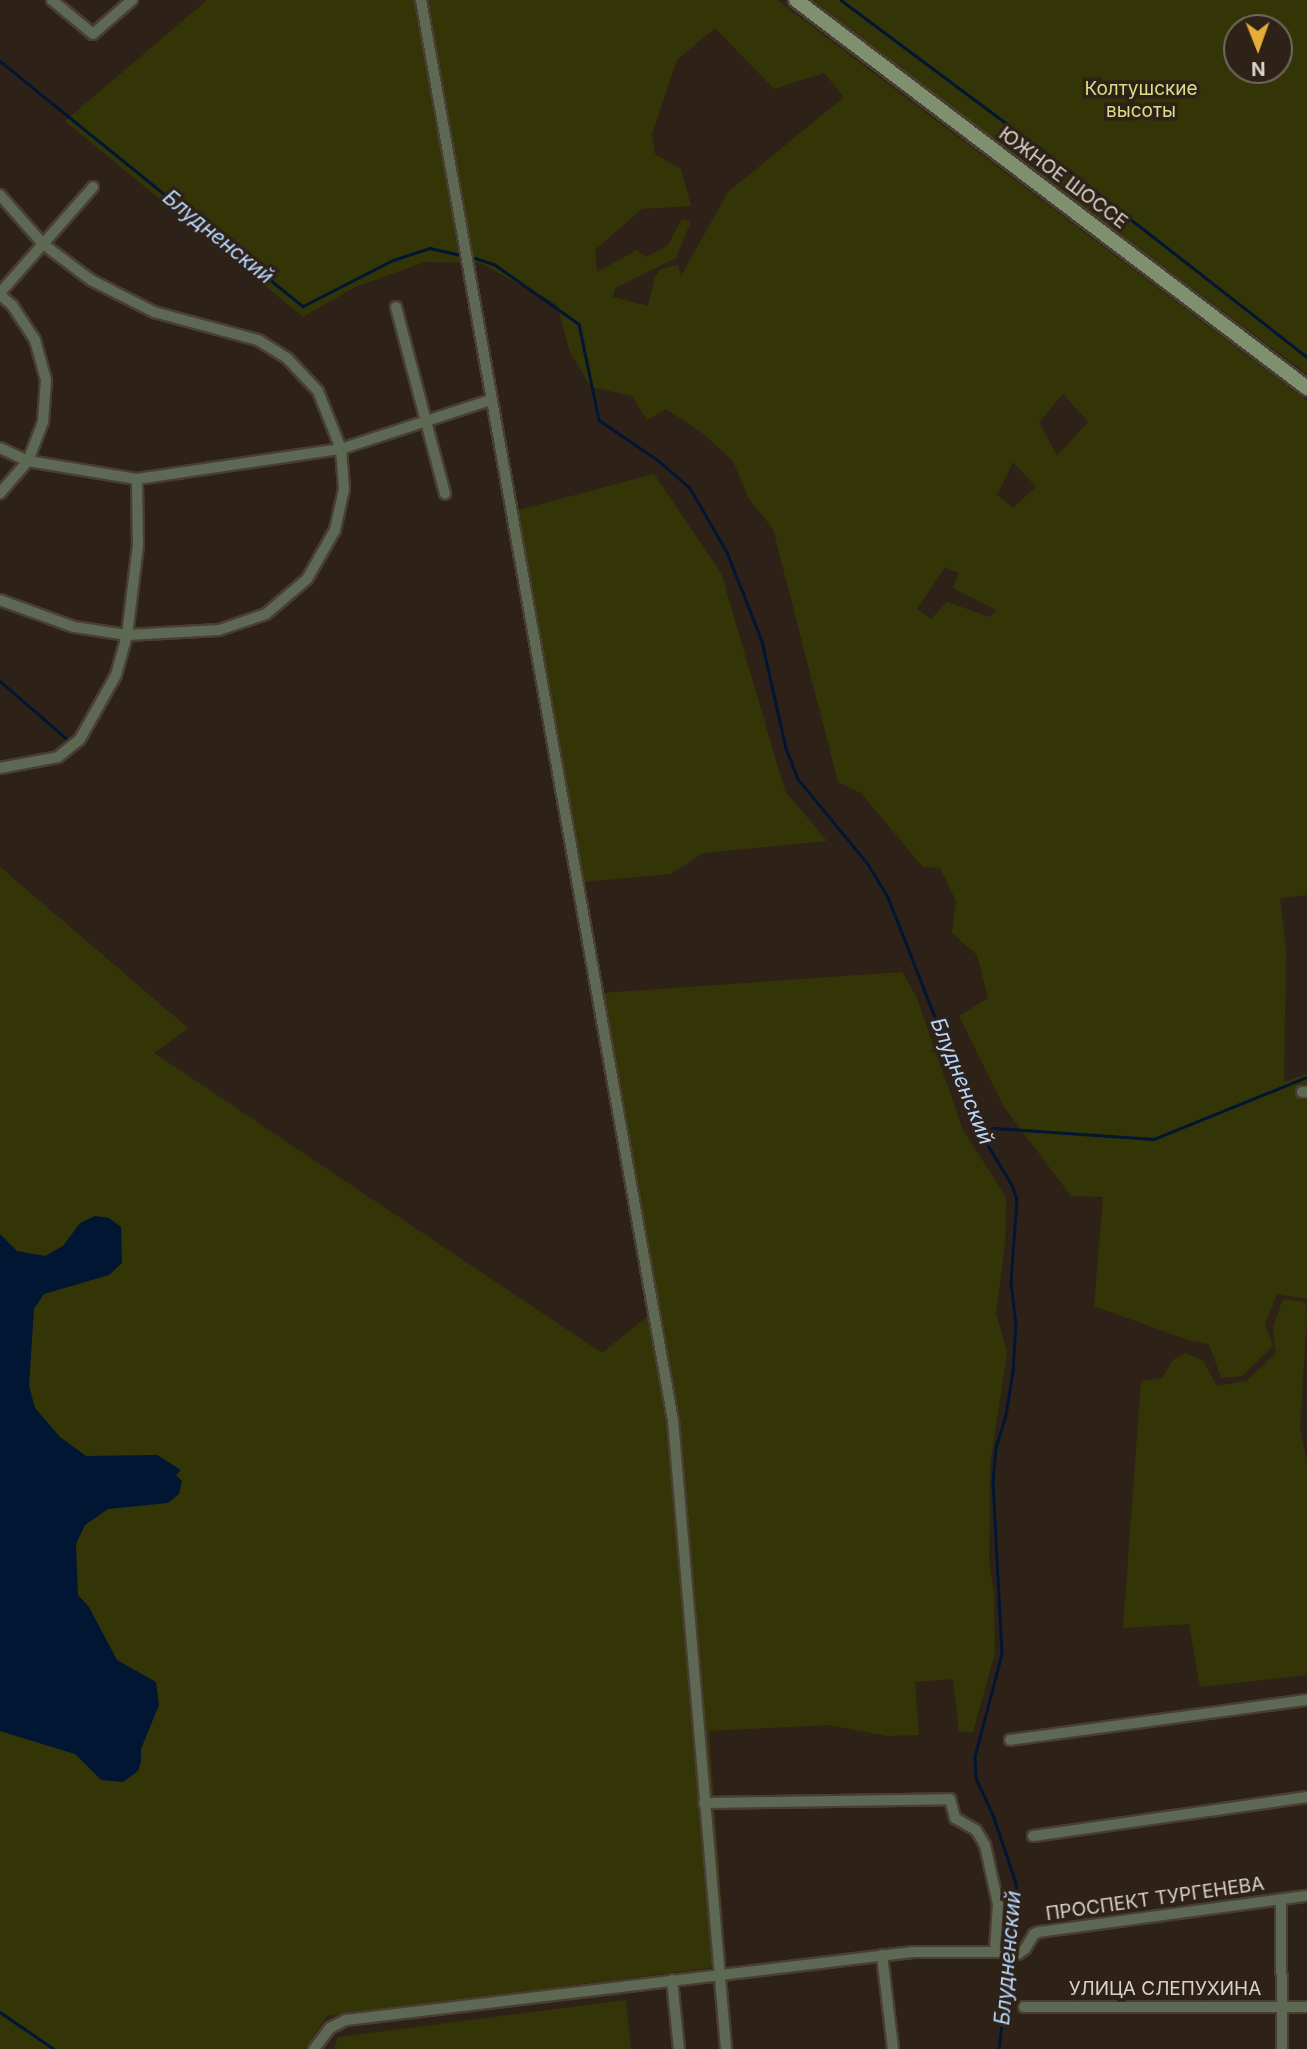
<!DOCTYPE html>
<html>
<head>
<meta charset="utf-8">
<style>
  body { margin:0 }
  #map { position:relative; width:1307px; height:2049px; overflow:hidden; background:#2e2218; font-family:Inter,sans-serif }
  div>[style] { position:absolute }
  .green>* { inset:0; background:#343506 }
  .water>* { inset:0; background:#001632 }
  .stream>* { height:2.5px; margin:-1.25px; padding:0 1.25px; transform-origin:1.25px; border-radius:1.25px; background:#001632 }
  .roads { filter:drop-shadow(2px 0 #493e34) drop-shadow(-2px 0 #493e34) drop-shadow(0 2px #493e34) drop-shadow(0 -2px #493e34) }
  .street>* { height:10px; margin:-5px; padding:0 5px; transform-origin:5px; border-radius:5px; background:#5e6953 }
  .secondary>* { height:14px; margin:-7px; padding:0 7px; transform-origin:7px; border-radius:7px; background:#7e906d }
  span { translate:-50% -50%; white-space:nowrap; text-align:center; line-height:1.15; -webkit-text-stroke:7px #2e2218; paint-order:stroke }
  .park-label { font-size:19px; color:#d9de87 }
  .street-label { font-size:19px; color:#d9d1ca }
  .water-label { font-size:21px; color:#b4d6fe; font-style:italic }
  .north { position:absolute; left:1223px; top:14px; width:70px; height:70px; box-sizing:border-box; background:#2e2218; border:2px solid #72685f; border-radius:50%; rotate:179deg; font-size:19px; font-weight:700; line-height:28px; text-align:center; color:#d9d1ca }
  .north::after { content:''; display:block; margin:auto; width:24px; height:32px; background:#e4ad35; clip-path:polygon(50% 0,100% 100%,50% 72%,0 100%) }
</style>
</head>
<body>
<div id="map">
  <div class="green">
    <i style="clip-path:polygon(evenodd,207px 0,777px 0,1307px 401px,1307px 895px,1280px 898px,1286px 949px,1284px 1082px,1307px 1074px,1307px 1299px,1277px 1294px,1265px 1324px,1273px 1346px,1242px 1376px,1221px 1378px,1209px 1344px,1188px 1340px,1094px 1306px,1103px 1197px,1071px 1196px,1004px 1107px,959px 1016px,988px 998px,977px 955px,952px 933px,956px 901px,940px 868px,923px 867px,861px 793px,838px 782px,773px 529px,748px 497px,733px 461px,700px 431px,666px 409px,647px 420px,632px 396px,591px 387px,570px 352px,557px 304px,480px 263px,425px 262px,355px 287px,303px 317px,65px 121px,207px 0,715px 28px,774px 89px,824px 73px,844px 97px,728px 192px,681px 276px,678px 265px,661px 269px,655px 276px,648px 306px,613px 297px,615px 288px,676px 258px,691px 221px,682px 219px,668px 245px,646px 257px,637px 250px,597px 272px,595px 250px,642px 209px,691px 206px,681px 169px,655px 154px,652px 134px,677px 60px,715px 28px,207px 0,1063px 394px,1088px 422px,1057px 456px,1039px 422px,1063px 394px,207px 0,1013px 462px,1036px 487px,1013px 508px,997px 495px,1013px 462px,207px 0,945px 567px,959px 573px,953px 588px,996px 610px,990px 617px,947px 602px,931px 619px,917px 609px,945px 567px)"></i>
    <i style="clip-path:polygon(evenodd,813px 0,1307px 0,1307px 374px,998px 142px,813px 0,1279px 28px,1279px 70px,1237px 70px,1237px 28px,1279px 28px)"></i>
    <i style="clip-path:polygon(654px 474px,721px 573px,785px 791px,827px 841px,703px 853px,671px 874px,582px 882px,515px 511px)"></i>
    <i style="clip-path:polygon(0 867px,188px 1028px,154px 1053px,602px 1353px,659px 1307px,602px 993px,902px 972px,916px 996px,963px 1130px,1006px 1197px,1005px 1244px,996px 1313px,1007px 1353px,990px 1464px,989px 1563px,994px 1593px,995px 1653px,973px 1732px,959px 1732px,953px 1679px,915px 1682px,919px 1735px,887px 1736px,829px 1725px,709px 1731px,726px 1966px,327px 2016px,311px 2039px,313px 2041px,309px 2049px,0 2049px)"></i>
    <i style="clip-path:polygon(1283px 1299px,1305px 1302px,1307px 1315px,1300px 1427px,1307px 1463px,1307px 1675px,1200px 1687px,1189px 1624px,1123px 1628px,1141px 1381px,1162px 1378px,1173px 1360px,1186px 1353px,1203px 1361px,1217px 1386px,1247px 1381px,1276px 1353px,1273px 1327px)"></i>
    <i style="clip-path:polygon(626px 2000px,631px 2049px,334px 2049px,338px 2037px)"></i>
  </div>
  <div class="water">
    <i style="clip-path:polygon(95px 1216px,109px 1218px,121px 1227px,122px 1263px,109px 1275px,44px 1294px,34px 1309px,29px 1386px,35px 1408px,60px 1437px,86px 1456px,157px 1455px,181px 1470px,176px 1475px,182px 1481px,179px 1494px,168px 1503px,108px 1509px,85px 1525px,76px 1544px,78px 1595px,89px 1607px,117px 1660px,156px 1682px,159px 1705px,141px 1749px,141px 1762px,138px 1771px,123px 1782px,101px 1780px,75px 1754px,0 1731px,0 1234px,17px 1251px,45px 1256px,63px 1246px,80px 1223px)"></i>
  </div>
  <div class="stream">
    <i style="left:841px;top:0;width:256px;rotate:36.7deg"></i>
    <i style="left:1046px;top:153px;width:331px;rotate:38deg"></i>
    <i style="left:0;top:61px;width:390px;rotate:39deg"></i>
    <i style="left:303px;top:306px;width:101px;rotate:-27.1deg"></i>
    <i style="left:393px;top:260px;width:39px;rotate:-18deg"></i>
    <i style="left:430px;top:248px;width:31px;rotate:13deg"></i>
    <i style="left:475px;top:258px;width:20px;rotate:18deg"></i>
    <i style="left:494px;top:264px;width:104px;rotate:35.2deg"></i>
    <i style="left:579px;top:324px;width:98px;rotate:78.2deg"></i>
    <i style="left:599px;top:420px;width:73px;rotate:34.3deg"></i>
    <i style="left:659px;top:461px;width:41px;rotate:41.1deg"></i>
    <i style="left:690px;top:488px;width:74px;rotate:60deg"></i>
    <i style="left:727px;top:552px;width:96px;rotate:68.5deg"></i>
    <i style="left:762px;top:641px;width:110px;rotate:77.4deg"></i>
    <i style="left:786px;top:748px;width:33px;rotate:69deg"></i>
    <i style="left:798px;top:779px;width:110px;rotate:50.5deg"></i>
    <i style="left:868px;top:864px;width:39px;rotate:59deg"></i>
    <i style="left:888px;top:897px;width:255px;rotate:68.6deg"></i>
    <i style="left:981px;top:1134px;width:60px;rotate:58.7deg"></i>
    <i style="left:1012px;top:1185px;width:15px;rotate:70deg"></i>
    <i style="left:1017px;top:1199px;width:83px;rotate:94.1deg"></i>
    <i style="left:1011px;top:1282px;width:42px;rotate:83.2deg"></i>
    <i style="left:1016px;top:1324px;width:48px;rotate:93.6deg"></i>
    <i style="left:1013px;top:1372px;width:44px;rotate:99.2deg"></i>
    <i style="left:1006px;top:1415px;width:34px;rotate:107deg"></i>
    <i style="left:996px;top:1448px;width:34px;rotate:95deg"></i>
    <i style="left:993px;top:1482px;width:172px;rotate:87deg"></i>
    <i style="left:1002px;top:1654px;width:106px;rotate:104.7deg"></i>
    <i style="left:975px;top:1757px;width:21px;rotate:87deg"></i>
    <i style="left:976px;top:1778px;width:41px;rotate:65.3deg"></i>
    <i style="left:993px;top:1815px;width:72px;rotate:71.3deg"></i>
    <i style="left:1016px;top:1883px;width:18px;rotate:87deg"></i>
    <i style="left:1017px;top:1901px;width:12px;rotate:110deg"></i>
    <i style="left:1013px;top:1912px;width:21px;rotate:87deg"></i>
    <i style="left:1014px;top:1933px;width:117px;rotate:97.4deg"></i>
    <i style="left:0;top:681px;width:87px;rotate:40.8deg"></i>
    <i style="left:981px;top:1134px;width:14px;rotate:-25deg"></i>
    <i style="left:994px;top:1128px;width:160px;rotate:3.9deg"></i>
    <i style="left:1154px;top:1139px;width:165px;rotate:-22.1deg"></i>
    <i style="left:0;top:2012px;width:65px;rotate:34.4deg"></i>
  </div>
  <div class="roads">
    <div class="street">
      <i style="left:52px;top:0;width:53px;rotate:39.7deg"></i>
      <i style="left:93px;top:34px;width:52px;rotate:-41.1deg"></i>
      <i style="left:421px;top:0;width:1442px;rotate:79.94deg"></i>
      <i style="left:673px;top:1420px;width:631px;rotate:85.18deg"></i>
      <i style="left:0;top:195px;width:65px;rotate:48.7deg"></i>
      <i style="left:43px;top:244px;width:60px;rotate:36.9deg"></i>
      <i style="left:91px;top:280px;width:71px;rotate:26.9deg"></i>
      <i style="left:154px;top:312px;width:108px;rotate:15.1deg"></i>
      <i style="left:258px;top:340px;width:34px;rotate:32deg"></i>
      <i style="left:287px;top:358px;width:45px;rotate:46.8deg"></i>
      <i style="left:318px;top:391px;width:62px;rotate:68.4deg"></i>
      <i style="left:341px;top:449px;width:40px;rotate:85.7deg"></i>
      <i style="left:344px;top:489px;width:42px;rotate:102.4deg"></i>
      <i style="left:335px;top:530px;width:56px;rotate:119.7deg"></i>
      <i style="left:307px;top:579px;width:54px;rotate:139.5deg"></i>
      <i style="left:266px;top:614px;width:50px;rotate:161.2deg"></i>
      <i style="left:219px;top:630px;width:92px;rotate:176.9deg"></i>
      <i style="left:127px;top:635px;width:54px;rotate:-171.4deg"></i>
      <i style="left:74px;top:627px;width:79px;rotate:-160deg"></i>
      <i style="left:0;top:293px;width:141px;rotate:-48.7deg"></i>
      <i style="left:0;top:295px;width:16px;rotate:40deg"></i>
      <i style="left:12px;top:305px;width:42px;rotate:56.7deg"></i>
      <i style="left:35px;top:340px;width:41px;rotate:74.6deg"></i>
      <i style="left:46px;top:380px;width:42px;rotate:94.1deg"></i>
      <i style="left:43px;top:422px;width:42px;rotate:111deg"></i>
      <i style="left:28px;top:461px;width:43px;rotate:131.2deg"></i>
      <i style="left:396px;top:307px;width:193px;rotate:75.3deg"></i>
      <i style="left:0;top:448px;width:31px;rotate:25deg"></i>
      <i style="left:28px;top:461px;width:110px;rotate:9.4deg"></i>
      <i style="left:137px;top:479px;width:206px;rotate:-8.4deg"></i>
      <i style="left:341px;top:449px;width:158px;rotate:-18.1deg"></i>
      <i style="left:0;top:768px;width:59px;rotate:-10.7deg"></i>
      <i style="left:58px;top:757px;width:28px;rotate:-39deg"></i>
      <i style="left:80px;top:739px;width:73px;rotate:-60.6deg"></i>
      <i style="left:116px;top:675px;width:41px;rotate:-74.6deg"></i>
      <i style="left:127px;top:635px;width:90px;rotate:-83deg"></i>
      <i style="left:138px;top:546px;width:67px;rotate:-90.9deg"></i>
      <i style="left:1302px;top:1092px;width:5px"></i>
      <i style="left:1010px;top:1740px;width:300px;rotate:-7.7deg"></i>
      <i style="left:704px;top:1803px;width:246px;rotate:-0.9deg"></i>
      <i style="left:950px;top:1799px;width:20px;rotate:75deg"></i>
      <i style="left:955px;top:1818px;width:24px;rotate:30deg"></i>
      <i style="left:976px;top:1830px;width:17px;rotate:59deg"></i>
      <i style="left:985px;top:1845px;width:60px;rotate:77.6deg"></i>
      <i style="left:998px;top:1904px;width:46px;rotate:93.7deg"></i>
      <i style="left:1033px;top:1836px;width:277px;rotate:-8.1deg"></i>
      <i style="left:1281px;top:1900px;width:149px;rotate:89.6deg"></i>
      <i style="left:1018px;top:1954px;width:9px;rotate:-36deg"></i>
      <i style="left:1025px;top:1949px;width:17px;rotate:-59deg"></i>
      <i style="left:1034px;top:1934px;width:5px;rotate:-22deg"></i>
      <i style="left:1039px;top:1932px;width:270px;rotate:-7.7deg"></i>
      <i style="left:882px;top:1955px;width:95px;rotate:83.3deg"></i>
      <i style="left:672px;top:1980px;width:69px;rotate:84.2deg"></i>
      <i style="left:1024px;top:2007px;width:283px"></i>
      <i style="left:314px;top:2049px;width:26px;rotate:-53deg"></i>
      <i style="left:330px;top:2028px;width:18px;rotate:-27deg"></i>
      <i style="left:346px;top:2020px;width:571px;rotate:-6.84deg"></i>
      <i style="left:913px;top:1952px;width:92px"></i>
    </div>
    <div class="secondary">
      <i style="left:796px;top:0;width:642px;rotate:37.21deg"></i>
    </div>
  </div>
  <div class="park-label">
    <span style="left:1141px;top:100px">Колтушские<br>высоты</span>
  </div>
  <div class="street-label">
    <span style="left:1063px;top:178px;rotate:37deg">ЮЖНОЕ ШОССЕ</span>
    <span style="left:1155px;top:1899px;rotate:-8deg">ПРОСПЕКТ ТУРГЕНЕВА</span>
    <span style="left:1165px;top:1989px">УЛИЦА СЛЕПУХИНА</span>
  </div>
  <div class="water-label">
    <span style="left:218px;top:237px;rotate:39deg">Блудненский</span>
    <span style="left:962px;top:1081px;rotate:68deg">Блудненский</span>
    <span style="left:1008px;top:1958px;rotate:-85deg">Блудненский</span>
  </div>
  <div class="north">N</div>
</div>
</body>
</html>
